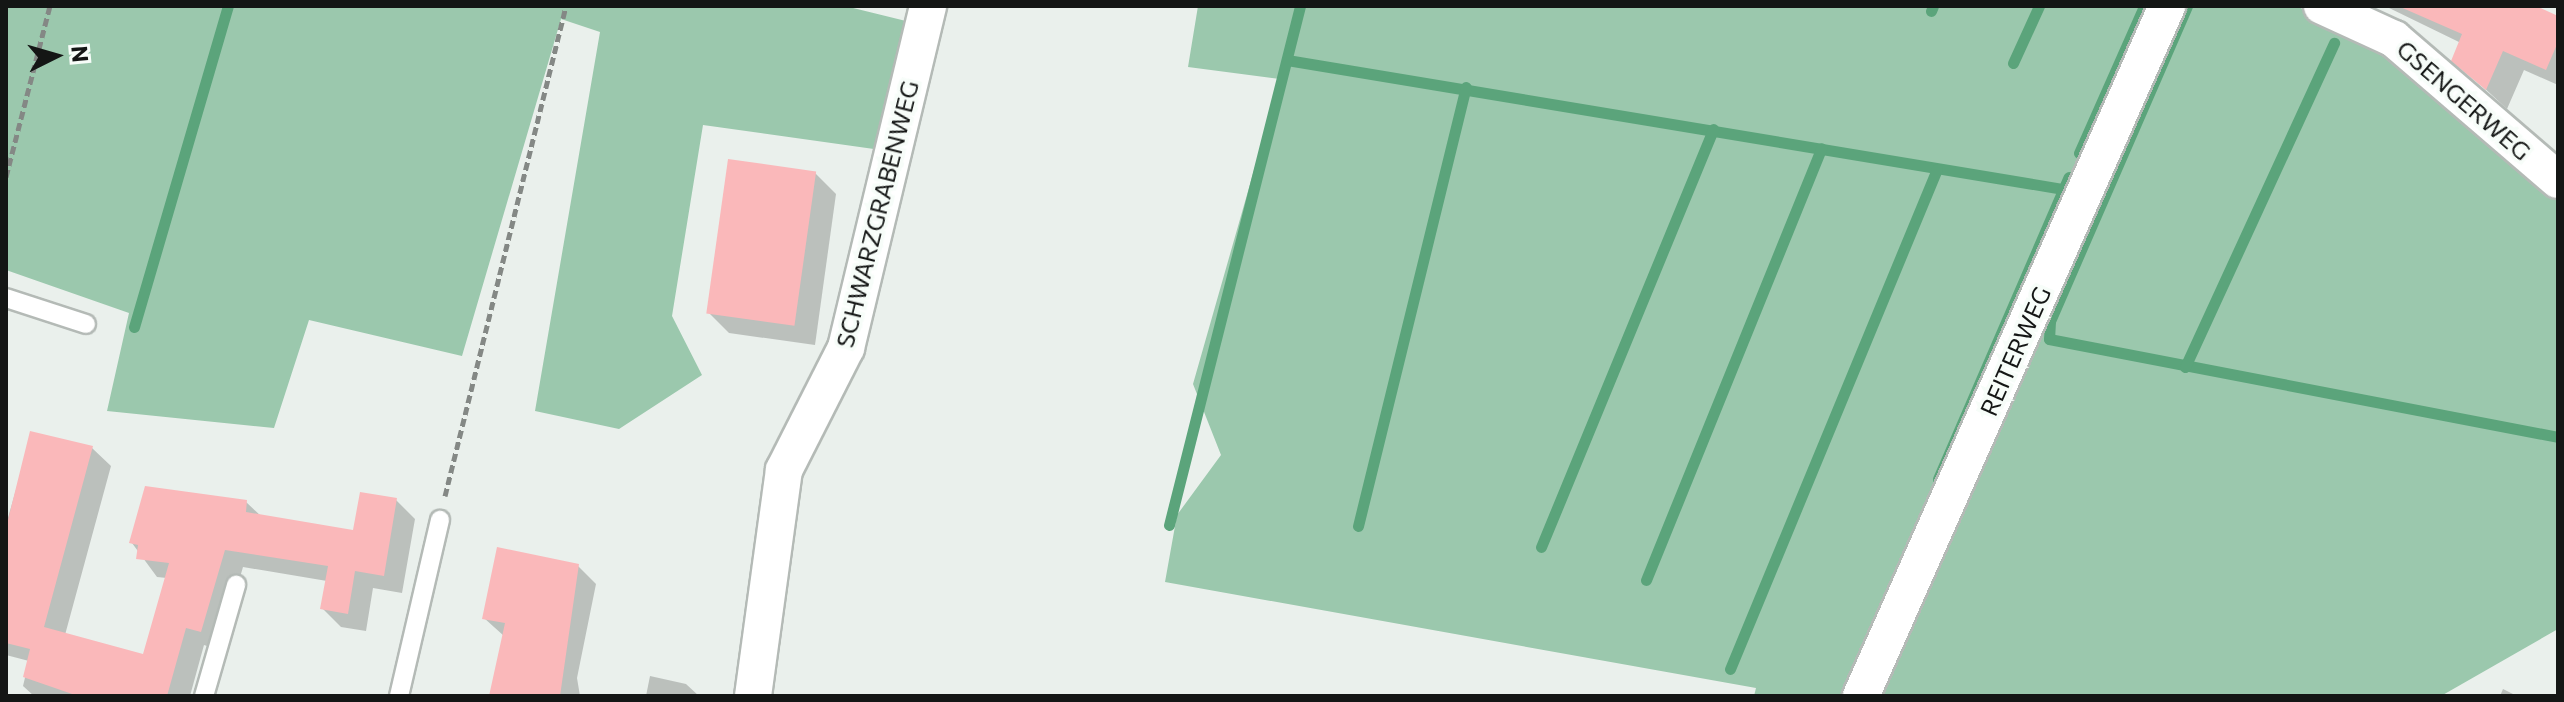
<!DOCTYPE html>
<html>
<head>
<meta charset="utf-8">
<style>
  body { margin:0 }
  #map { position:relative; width:2564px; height:702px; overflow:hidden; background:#eaf0ec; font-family:Commissioner,sans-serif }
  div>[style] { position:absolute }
  .green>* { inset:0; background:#9bc8ad }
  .shadow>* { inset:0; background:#0003 }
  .stream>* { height:11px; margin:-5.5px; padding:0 5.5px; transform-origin:5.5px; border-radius:5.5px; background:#5ba47b }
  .building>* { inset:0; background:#fab8ba; transform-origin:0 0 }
  .path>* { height:5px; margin-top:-2.5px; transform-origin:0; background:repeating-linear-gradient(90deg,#848885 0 8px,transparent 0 12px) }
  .roads { filter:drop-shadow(2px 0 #b4bab6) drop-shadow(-2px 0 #b4bab6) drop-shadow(0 2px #b4bab6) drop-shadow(0 -2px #b4bab6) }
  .service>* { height:18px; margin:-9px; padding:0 9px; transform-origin:9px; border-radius:9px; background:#fff }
  .minor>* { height:36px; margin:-18px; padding:0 18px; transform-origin:18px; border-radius:18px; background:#fff }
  span { translate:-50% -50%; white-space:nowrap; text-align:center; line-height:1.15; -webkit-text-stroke:7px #f7fdf9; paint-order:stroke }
  .street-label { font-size:24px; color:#141615 }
  .frame { position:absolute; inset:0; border:8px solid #141615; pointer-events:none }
  .north { position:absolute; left:16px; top:16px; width:80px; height:80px; -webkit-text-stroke:6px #f7fdf9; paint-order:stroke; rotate:85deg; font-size:22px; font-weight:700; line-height:32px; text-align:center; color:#141615 }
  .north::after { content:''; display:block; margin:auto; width:28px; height:36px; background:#141615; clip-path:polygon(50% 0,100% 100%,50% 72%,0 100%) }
</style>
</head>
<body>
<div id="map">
  <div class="green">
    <i style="clip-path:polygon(6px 6px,845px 6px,910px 22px,881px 150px,703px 125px,672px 316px,702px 375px,619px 429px,535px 411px,600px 32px,561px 19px,462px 356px,309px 320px,274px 428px,107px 411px,129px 313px,6px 270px)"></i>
    <i style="clip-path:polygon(1198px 6px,2297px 6px,2397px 61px,2558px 197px,2558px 629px,2441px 696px,1754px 696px,1756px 688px,1165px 582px,1177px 515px,1221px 455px,1193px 384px,1280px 79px,1188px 67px)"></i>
  </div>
  <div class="shadow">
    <i style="clip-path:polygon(2385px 6px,2531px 6px,2558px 18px,2558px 85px,2524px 70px,2507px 109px,2454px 60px,2461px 43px)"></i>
    <i style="clip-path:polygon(815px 173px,836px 194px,815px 345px,729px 333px,708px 312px)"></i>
    <i style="clip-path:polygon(32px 433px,92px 448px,111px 466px,65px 635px,144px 657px,167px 578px,157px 577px,132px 543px,246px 502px,262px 517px,355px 533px,396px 500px,415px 519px,402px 593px,373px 588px,366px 631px,341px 627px,322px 608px,327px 581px,243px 567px,219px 650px,204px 645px,190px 696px,34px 696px,23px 686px,29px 661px,6px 655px,6px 525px)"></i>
    <i style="clip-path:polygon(578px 566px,596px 584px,577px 678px,580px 696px,492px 696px,504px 636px,484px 618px)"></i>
    <i style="clip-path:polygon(650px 676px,686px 684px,699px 696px,646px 696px)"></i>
    <i style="clip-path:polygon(2503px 689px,2517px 696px,2500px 696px)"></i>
  </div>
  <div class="stream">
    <i style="left:2187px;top:6px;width:344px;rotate:113.5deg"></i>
    <i style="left:2050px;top:321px;width:18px;rotate:93deg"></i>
    <i style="left:2049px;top:339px;width:518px;rotate:10.9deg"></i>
    <i style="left:1931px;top:11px;width:5px;rotate:-68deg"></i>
    <i style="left:1287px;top:60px;width:787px;rotate:9.44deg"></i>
    <i style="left:2013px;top:63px;width:63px;rotate:-65.5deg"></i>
    <i style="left:2079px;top:153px;width:161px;rotate:-66.1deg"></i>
    <i style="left:134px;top:327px;width:334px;rotate:-73.7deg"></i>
    <i style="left:2185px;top:367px;width:357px;rotate:-65.3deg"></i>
    <i style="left:1938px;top:479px;width:329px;rotate:-66.6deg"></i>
    <i style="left:1169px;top:525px;width:535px;rotate:-75.83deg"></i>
    <i style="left:1358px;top:526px;width:452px;rotate:-76.2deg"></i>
    <i style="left:1541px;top:547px;width:452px;rotate:-67.6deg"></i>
    <i style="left:1646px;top:580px;width:466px;rotate:-67.9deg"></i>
    <i style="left:1730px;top:669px;width:541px;rotate:-67.51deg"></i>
  </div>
  <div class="building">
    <i style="clip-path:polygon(2398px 6px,2536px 6px,2558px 16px,2558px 42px,2546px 70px,2503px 51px,2486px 90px,2451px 61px,2462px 34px)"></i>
    <i style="left:728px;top:159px;width:89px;height:156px;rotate:8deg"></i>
    <i style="clip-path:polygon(30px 431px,93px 446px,44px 627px,143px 654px,169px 563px,136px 559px,138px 545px,129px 543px,145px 486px,247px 500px,246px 512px,353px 530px,360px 492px,397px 498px,384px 576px,355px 571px,348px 614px,320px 609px,328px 566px,225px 550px,201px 632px,186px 628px,167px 696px,78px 696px,23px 677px,30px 649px,6px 643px,6px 528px)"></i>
    <i style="clip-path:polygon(497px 547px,579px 564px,560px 696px,489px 696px,505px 623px,482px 619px)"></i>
  </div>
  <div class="path">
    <i style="left:6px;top:177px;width:177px;rotate:-75.6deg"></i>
    <i style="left:445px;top:496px;width:505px;rotate:-76.13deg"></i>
  </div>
  <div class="roads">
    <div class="service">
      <i style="left:6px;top:298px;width:84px;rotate:18deg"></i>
      <i style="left:204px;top:696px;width:116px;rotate:-73.9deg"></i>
      <i style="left:399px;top:696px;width:181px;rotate:-76.9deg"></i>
    </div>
    <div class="minor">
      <i style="left:2322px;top:6px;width:79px;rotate:24.6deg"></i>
      <i style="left:2394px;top:39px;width:216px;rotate:40.7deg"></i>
      <i style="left:753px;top:696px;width:228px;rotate:-82.2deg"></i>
      <i style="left:784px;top:470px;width:137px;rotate:-63.1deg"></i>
      <i style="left:846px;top:348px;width:352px;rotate:-76.5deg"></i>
      <i style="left:1861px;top:696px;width:755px;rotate:-66.08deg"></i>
    </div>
  </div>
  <div class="street-label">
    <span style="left:2464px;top:100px;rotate:41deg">GSENGERWEG</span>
    <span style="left:877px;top:214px;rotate:-76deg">SCHWARZGRABENWEG</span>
    <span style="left:2015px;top:351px;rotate:-66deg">REITERWEG</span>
  </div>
  <div class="frame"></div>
  <div class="north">N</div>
</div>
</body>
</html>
